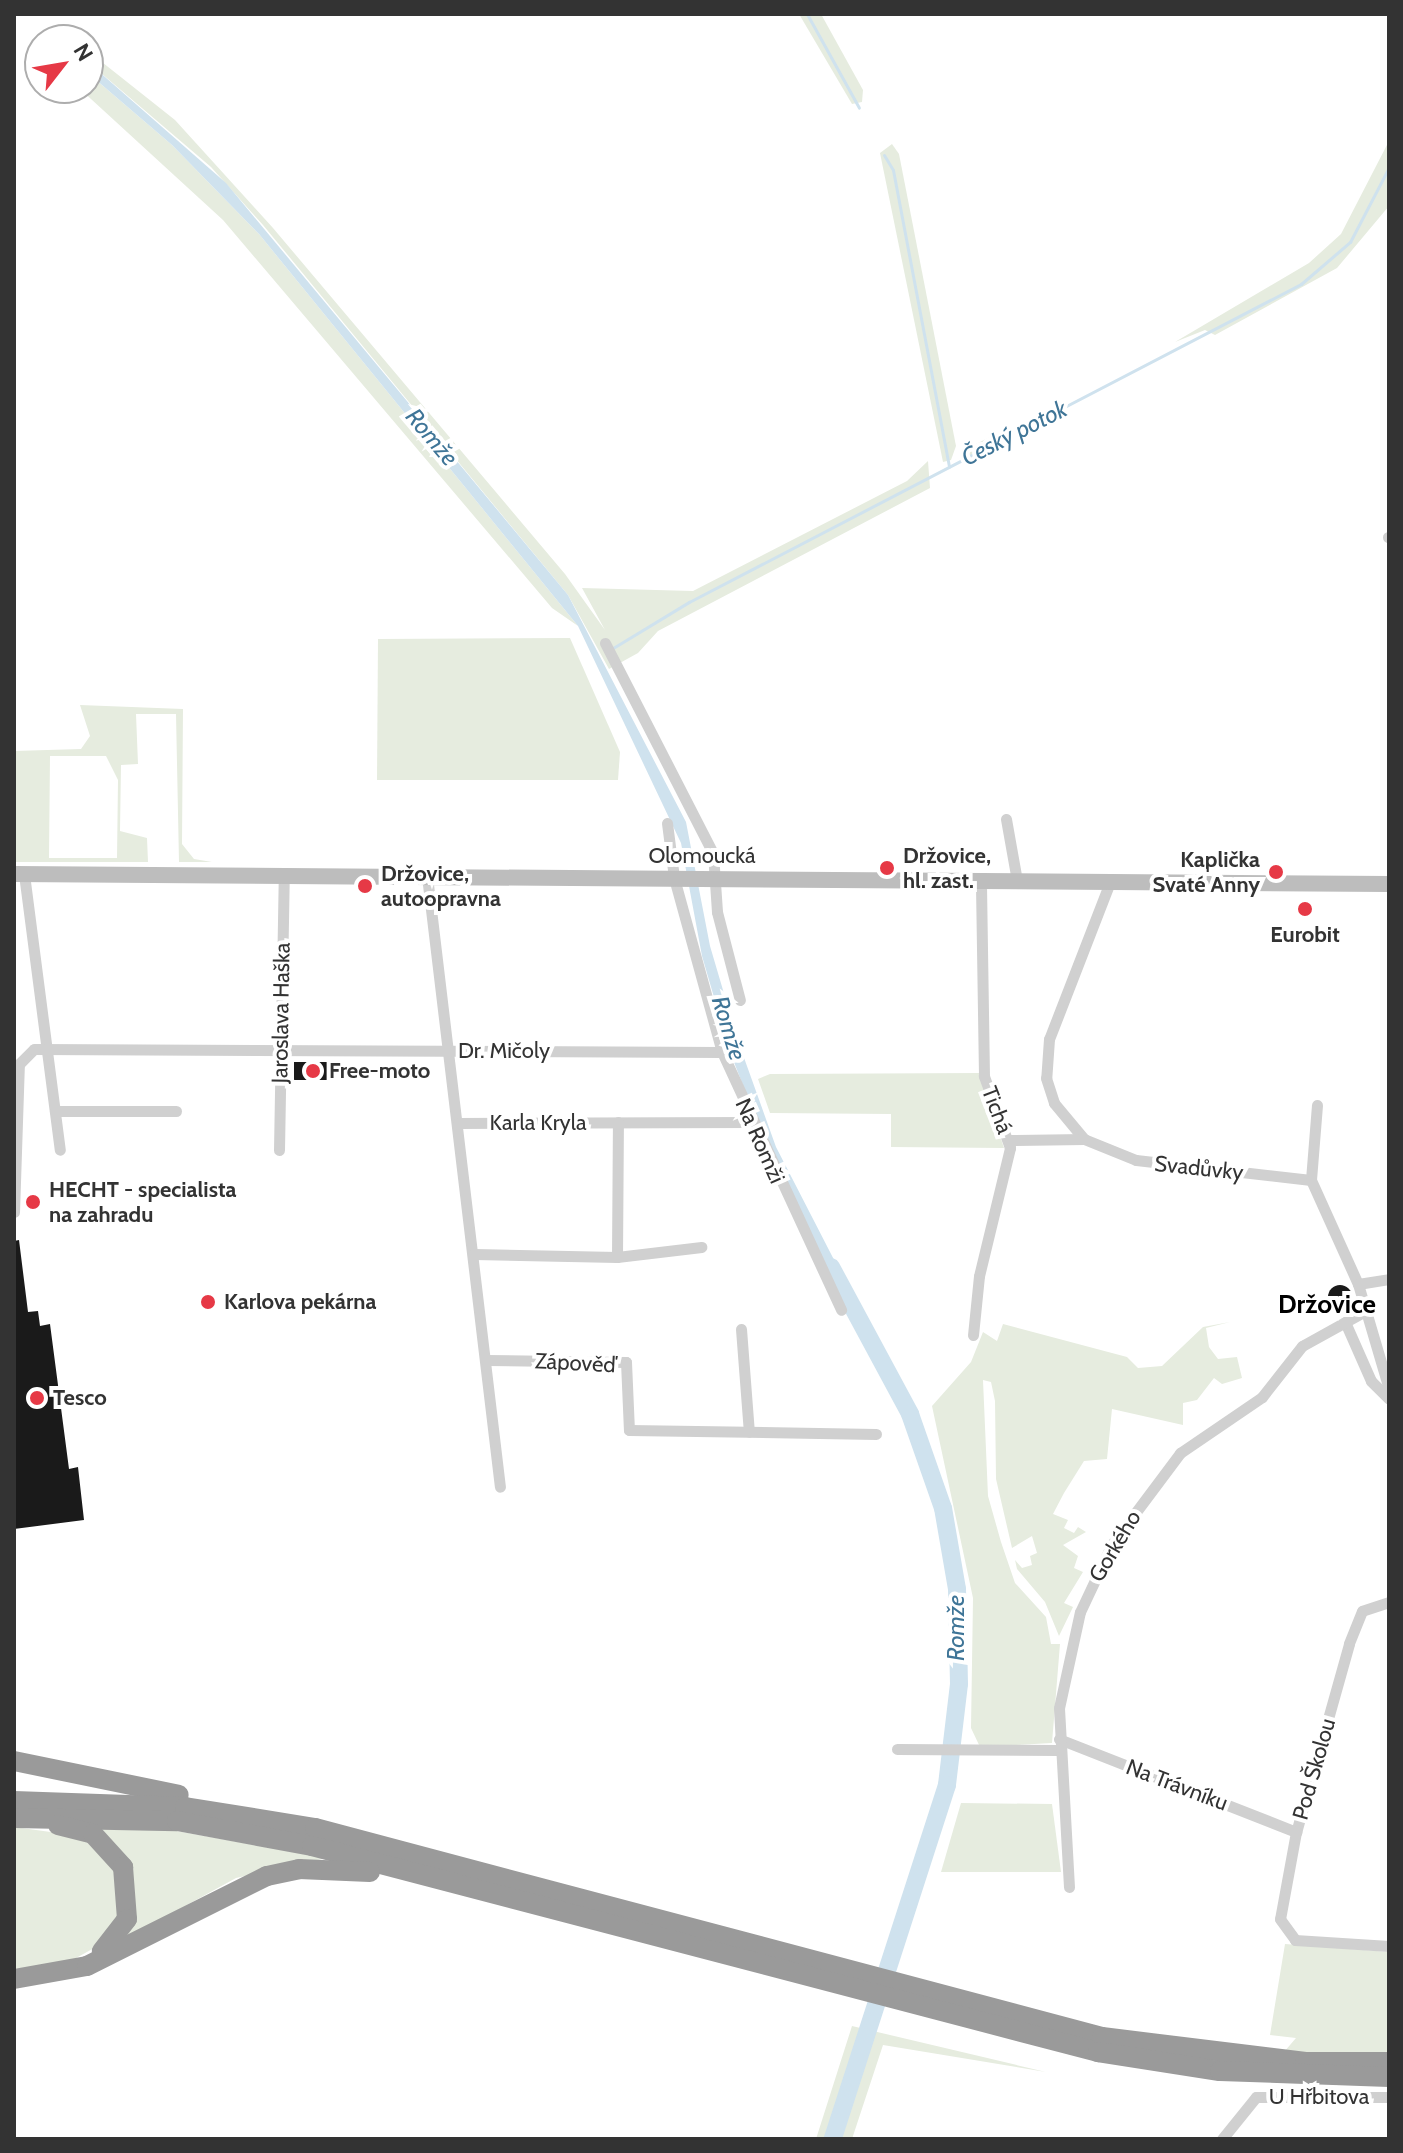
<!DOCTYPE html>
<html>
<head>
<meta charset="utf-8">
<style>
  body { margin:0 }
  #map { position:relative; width:1403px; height:2153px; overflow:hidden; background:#fff; font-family:Cabin,sans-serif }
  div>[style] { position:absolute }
  .green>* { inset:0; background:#e6ecdf }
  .water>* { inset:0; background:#cfe2ee }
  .stream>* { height:3px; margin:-1.5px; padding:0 1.5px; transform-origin:1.5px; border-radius:1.5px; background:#cfe2ee }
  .river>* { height:18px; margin:-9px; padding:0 9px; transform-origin:9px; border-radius:9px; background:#cfe2ee }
  .building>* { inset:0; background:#1a1a1a; transform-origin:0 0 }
  .round { border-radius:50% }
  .street>* { height:11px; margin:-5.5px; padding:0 5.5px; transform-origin:5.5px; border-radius:5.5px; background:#d0d0d0 }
  .secondary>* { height:16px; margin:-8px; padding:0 8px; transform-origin:8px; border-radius:8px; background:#bdbdbd }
  .highway>* { height:20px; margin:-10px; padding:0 10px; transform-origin:10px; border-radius:10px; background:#9a9a9a }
  .dots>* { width:22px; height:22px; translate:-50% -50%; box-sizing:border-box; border:4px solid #fff; border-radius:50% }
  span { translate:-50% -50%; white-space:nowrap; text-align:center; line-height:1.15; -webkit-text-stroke:8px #fff; paint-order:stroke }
  .poi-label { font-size:22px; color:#333; font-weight:700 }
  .left { translate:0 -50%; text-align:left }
  .right { translate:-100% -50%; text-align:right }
  .street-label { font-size:22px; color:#333 }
  .water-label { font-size:24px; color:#3f7597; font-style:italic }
  .quarter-label { font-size:26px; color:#000; font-weight:700 }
  .frame { position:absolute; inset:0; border:16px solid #333; pointer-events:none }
  .north { position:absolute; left:24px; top:24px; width:80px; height:80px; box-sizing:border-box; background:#fff; border:2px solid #adadad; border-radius:50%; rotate:59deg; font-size:22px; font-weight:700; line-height:32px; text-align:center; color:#333 }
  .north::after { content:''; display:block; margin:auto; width:28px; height:36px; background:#e63946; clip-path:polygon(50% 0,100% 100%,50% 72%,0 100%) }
</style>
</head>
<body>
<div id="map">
  <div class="green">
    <i style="clip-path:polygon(799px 14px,821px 14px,863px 90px,862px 102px,852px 104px)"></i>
    <i style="clip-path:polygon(88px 51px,175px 120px,273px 228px,565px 574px,605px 630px,582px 588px,693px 591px,907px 481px,928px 461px,930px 488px,658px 631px,638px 653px,609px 669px,568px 595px,263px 225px,211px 167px,88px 62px)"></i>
    <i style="clip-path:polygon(88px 73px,172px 145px,259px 234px,578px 626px,552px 608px,223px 220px,79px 88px,88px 88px)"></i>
    <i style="clip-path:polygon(1389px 141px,1389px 206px,1337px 268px,1215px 335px,1205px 330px,1175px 342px,1309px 263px,1341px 234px)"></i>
    <i style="clip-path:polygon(892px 144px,899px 154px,956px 446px,951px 460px,943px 462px,880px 153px)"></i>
    <i style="clip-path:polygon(1000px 432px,999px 451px,970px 466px,966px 461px,970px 447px)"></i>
    <i style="clip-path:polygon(570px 638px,620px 752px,618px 780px,377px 780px,378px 639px)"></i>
    <i style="clip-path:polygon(evenodd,80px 705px,183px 709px,182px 844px,194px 859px,212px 862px,179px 862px,176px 714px,136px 714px,138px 764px,121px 765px,120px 831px,147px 838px,148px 862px,14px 862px,14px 751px,81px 749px,90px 736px,80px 705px,50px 756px,106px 756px,118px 780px,117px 858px,49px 858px,50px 756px)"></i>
    <i style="clip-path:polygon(979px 1073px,1004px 1148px,891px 1147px,891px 1114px,770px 1113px,758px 1079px,770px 1074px)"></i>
    <i style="clip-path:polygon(1230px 1322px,1206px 1328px,1209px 1347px,1218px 1359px,1237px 1357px,1242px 1378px,1222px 1384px,1214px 1378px,1197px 1400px,1183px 1403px,1183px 1425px,1112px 1409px,1107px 1459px,1084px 1461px,1064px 1493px,1053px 1514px,1068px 1520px,1064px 1528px,1074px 1533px,1078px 1527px,1086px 1532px,1063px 1545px,1078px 1556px,1074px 1568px,1083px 1572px,1064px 1603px,1073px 1607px,1059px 1636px,1045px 1602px,1017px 1569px,1015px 1560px,1022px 1568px,1032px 1565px,1030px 1556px,1037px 1553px,1032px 1536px,1012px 1548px,996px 1479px,995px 1401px,991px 1382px,983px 1380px,988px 1496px,1001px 1542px,1015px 1583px,1046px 1617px,1051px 1644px,1060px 1644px,1052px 1743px,980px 1747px,971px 1728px,973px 1598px,932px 1406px,971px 1362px,983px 1332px,997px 1341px,1003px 1324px,1127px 1357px,1138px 1368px,1162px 1366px,1203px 1327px)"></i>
    <i style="clip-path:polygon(961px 1803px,1052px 1804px,1061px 1872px,941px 1872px)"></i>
    <i style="clip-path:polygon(85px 1823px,154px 1827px,327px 1858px,236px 1878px,125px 1939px,134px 1880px)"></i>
    <i style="clip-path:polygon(14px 1827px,80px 1836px,115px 1868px,120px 1914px,105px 1942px,67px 1963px,14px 1969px)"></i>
    <i style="clip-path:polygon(1285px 1944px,1389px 1952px,1389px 2054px,1284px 2052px,1296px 2038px,1270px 2035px)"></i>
    <i style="clip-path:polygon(852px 2026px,1046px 2072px,883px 2045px,852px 2139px,816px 2139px)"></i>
  </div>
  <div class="water">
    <i style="clip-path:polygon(88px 62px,226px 183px,568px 595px,686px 822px,710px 946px,738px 1041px,776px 1147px,847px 1285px,838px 1291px,771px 1157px,730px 1052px,702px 956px,681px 843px,578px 626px,259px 234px,172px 145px,88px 73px)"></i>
  </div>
  <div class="stream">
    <i style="left:807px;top:14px;width:107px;rotate:61deg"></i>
    <i style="left:884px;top:155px;width:17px;rotate:59deg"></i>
    <i style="left:893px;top:170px;width:302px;rotate:79.3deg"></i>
    <i style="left:613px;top:648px;width:89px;rotate:-31.2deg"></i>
    <i style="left:689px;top:602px;width:690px;rotate:-27.46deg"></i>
    <i style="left:1301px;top:284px;width:65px;rotate:-40.6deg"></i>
    <i style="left:1350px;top:242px;width:85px;rotate:-62.5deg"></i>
  </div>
  <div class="river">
    <i style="left:831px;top:1267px;width:167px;rotate:61.7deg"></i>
    <i style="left:910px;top:1414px;width:100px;rotate:70.7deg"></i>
    <i style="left:943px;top:1508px;width:82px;rotate:80.2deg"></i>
    <i style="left:957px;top:1589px;width:95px;rotate:88.8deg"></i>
    <i style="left:959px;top:1684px;width:102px;rotate:96.8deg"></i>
    <i style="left:947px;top:1785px;width:372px;rotate:107.9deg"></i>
  </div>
  <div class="building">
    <i style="left:294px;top:1062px;width:38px;height:18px"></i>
    <i style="clip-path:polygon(19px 1240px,28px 1312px,38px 1311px,40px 1326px,50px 1324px,69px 1469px,78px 1467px,84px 1520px,14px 1529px,14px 1241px)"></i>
    <i class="round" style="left:1328px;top:1285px;width:24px;height:24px"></i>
  </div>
  <div class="street">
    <i style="left:1388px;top:537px;width:1px"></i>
    <i style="left:605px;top:643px;width:236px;rotate:62.8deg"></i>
    <i style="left:713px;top:853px;width:59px;rotate:86.1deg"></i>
    <i style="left:717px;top:912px;width:91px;rotate:75.4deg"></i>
    <i style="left:1006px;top:819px;width:63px;rotate:79.9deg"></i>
    <i style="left:667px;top:823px;width:55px;rotate:82.7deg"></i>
    <i style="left:674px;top:878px;width:180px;rotate:74.6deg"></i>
    <i style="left:722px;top:1052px;width:284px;rotate:65.2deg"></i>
    <i style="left:24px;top:874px;width:278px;rotate:82.6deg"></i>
    <i style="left:427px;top:876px;width:615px;rotate:83.19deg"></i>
    <i style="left:1110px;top:882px;width:168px;rotate:111.2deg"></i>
    <i style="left:1049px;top:1039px;width:39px;rotate:94deg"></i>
    <i style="left:1046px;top:1078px;width:26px;rotate:72deg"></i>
    <i style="left:1054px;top:1103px;width:47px;rotate:50.2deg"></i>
    <i style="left:1084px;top:1139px;width:56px;rotate:22deg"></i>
    <i style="left:1136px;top:1160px;width:176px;rotate:6.5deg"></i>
    <i style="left:1317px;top:1105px;width:75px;rotate:94.6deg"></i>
    <i style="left:1311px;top:1180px;width:114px;rotate:65.7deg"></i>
    <i style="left:1358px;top:1284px;width:109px;rotate:73.6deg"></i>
    <i style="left:55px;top:1111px;width:121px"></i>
    <i style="left:458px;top:1123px;width:293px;rotate:-0.2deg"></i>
    <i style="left:1009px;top:1140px;width:75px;rotate:-0.8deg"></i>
    <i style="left:279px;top:1150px;width:274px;rotate:-89deg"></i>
    <i style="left:14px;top:1212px;width:148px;rotate:-88.1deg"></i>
    <i style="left:19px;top:1064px;width:21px;rotate:-45deg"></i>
    <i style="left:34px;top:1049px;width:688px;rotate:0.25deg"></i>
    <i style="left:474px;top:1254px;width:143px;rotate:1.2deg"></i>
    <i style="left:617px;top:1257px;width:135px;rotate:-89.6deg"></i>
    <i style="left:617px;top:1257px;width:85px;rotate:-6.8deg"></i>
    <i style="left:1358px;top:1284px;width:31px;rotate:-9deg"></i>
    <i style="left:1345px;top:1322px;width:64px;rotate:66.2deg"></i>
    <i style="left:1371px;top:1381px;width:25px;rotate:45deg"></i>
    <i style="left:741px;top:1329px;width:103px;rotate:85.6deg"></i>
    <i style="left:973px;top:1335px;width:59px;rotate:-84.2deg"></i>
    <i style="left:979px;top:1276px;width:132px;rotate:-76.4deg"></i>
    <i style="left:1010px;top:1148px;width:77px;rotate:-109.9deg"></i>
    <i style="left:984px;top:1076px;width:196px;rotate:-90.9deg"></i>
    <i style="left:486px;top:1360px;width:140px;rotate:0.8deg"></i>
    <i style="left:626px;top:1362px;width:68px;rotate:87.5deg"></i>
    <i style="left:629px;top:1430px;width:247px;rotate:0.9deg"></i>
    <i style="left:1389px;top:1602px;width:28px;rotate:162deg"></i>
    <i style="left:1362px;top:1611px;width:35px;rotate:112deg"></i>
    <i style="left:1349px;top:1644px;width:195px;rotate:105.7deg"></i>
    <i style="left:1296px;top:1832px;width:88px;rotate:100.4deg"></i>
    <i style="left:1280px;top:1919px;width:26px;rotate:54deg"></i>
    <i style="left:1295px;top:1940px;width:94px;rotate:3.7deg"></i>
    <i style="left:1059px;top:1739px;width:255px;rotate:21.4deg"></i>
    <i style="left:897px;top:1749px;width:160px;rotate:0.4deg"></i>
    <i style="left:1069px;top:1887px;width:179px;rotate:-93.2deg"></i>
    <i style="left:1059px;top:1708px;width:98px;rotate:-77.7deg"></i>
    <i style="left:1080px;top:1612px;width:75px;rotate:-64.8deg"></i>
    <i style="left:1112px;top:1544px;width:114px;rotate:-53.2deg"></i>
    <i style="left:1180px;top:1453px;width:99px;rotate:-34.3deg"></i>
    <i style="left:1262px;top:1397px;width:65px;rotate:-51.9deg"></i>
    <i style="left:1302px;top:1346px;width:74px;rotate:-29deg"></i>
    <i style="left:1222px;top:2139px;width:54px;rotate:-51deg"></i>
    <i style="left:1256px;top:2097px;width:133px"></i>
  </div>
  <div class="secondary">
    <i style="left:14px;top:874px;width:1375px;rotate:0.42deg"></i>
  </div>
  <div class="highway">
    <i style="left:14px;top:1761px;width:168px;rotate:11.6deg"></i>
    <i style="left:14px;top:1801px;width:171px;rotate:2deg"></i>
    <i style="left:185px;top:1807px;width:132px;rotate:9.2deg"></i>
    <i style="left:315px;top:1828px;width:814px;rotate:14.87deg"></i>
    <i style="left:1102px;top:2037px;width:205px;rotate:7deg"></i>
    <i style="left:1305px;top:2062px;width:84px"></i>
    <i style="left:14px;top:1818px;width:163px;rotate:1.1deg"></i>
    <i style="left:177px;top:1821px;width:137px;rotate:10.5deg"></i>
    <i style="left:312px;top:1846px;width:813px;rotate:14.69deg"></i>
    <i style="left:1098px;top:2052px;width:123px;rotate:8.9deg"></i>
    <i style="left:1220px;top:2071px;width:169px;rotate:2deg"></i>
    <i style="left:58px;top:1825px;width:36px;rotate:14deg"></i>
    <i style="left:93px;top:1834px;width:45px;rotate:47.7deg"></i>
    <i style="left:123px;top:1867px;width:52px;rotate:85.6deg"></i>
    <i style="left:127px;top:1919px;width:41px;rotate:128deg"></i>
    <i style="left:14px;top:1979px;width:74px;rotate:-10.1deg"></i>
    <i style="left:87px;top:1966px;width:201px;rotate:-26.6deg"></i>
    <i style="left:267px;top:1876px;width:33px;rotate:-12deg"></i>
    <i style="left:299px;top:1869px;width:71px;rotate:2.4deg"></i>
  </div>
  <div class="dots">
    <i style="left:887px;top:868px;background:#e63946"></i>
    <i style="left:1276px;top:872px;background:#e63946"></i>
    <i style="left:365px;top:886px;background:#e63946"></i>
    <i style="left:1305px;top:909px;background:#e63946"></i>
    <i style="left:313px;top:1071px;background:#e63946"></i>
    <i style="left:33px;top:1202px;background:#e63946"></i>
    <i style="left:208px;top:1302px;background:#e63946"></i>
    <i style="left:37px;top:1398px;background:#e63946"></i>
  </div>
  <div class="poi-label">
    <span class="left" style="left:903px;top:868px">Držovice,<br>hl. zast.</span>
    <span class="right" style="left:1260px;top:872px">Kaplička<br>Svaté Anny</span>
    <span class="left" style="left:381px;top:886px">Držovice,<br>autoopravna</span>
    <span style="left:1305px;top:935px">Eurobit</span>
    <span class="left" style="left:329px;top:1071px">Free-moto</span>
    <span class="left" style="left:49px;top:1202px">HECHT - specialista<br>na zahradu</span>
    <span class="left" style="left:224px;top:1302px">Karlova pekárna</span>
    <span class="left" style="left:53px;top:1398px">Tesco</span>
  </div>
  <div class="street-label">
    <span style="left:702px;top:856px">Olomoucká</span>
    <span style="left:281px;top:1013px;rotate:-89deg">Jaroslava Haška</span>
    <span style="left:504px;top:1051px">Dr. Mičoly</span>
    <span style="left:997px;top:1110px;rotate:69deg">Tichá</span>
    <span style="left:538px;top:1123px">Karla Kryla</span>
    <span style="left:760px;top:1141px;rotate:66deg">Na Romži</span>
    <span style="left:1199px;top:1168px;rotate:6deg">Svadůvky</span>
    <span style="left:576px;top:1363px;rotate:3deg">Zápověď</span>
    <span style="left:1115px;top:1546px;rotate:-59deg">Gorkého</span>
    <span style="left:1314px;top:1769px;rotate:-74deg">Pod Školou</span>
    <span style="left:1177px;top:1785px;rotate:21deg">Na Trávníku</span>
    <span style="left:1319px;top:2097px">U Hřbitova</span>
  </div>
  <div class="water-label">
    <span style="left:1014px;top:433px;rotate:-27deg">Český potok</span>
    <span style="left:432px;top:437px;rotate:50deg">Romže</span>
    <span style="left:729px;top:1028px;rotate:73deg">Romže</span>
    <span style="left:956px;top:1628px;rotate:-90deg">Romže</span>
  </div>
  <div class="quarter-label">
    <span style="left:1327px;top:1305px">Držovice</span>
  </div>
  <div class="frame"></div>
  <div class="north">N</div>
</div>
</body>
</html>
